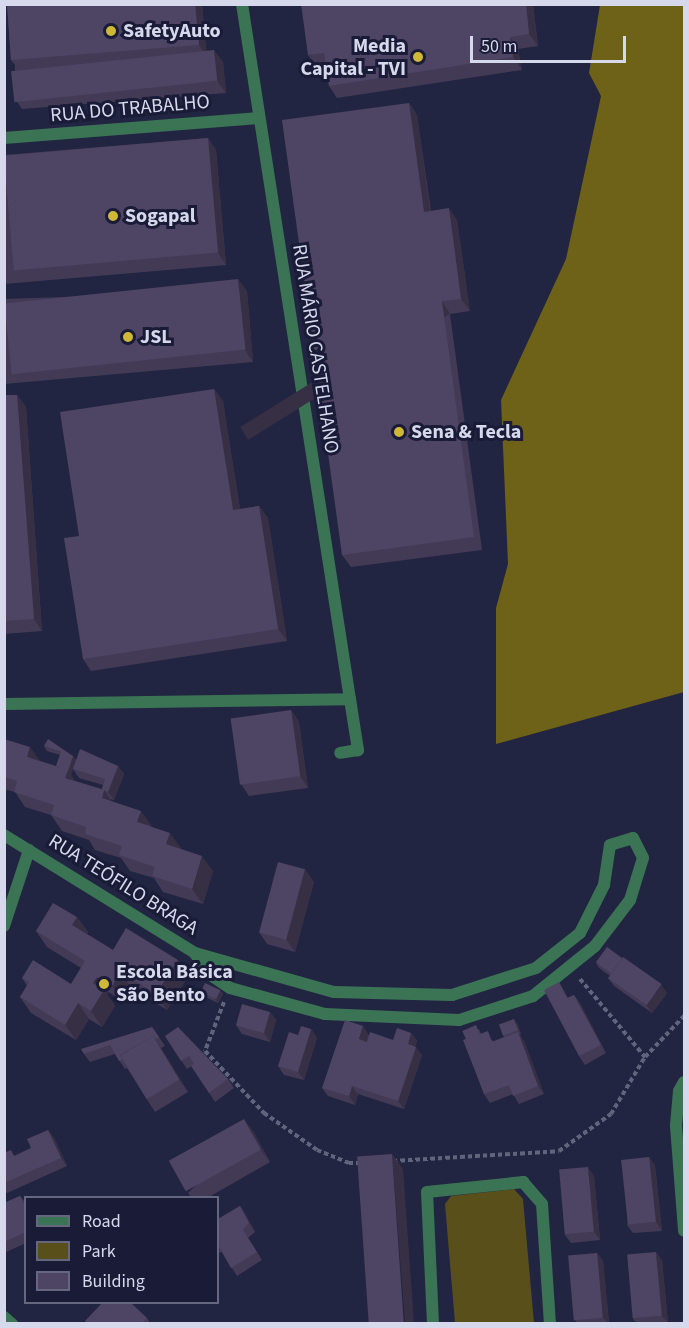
<!DOCTYPE html>
<html>
<head>
<meta charset="utf-8">
<style>
  body { margin:0 }
  #map { position:relative; width:689px; height:1328px; overflow:hidden; background:#222541; font-family:"Source Sans 3",sans-serif }
  div>[style] { position:absolute }
  .green>* { inset:0; background:#594f1a }
  .forest>* { inset:0; background:#6e6118 }
  .path>* { height:4px; margin-top:-2px; transform-origin:0; background:repeating-linear-gradient(90deg,#61647d 0 4.5px,transparent 0 7.5px) }
  .service>* { height:12px; margin:-6px; padding:0 6px; transform-origin:6px; border-radius:6px; background:#3b7455 }
  .minor>* { height:12px; margin:-6px; padding:0 6px; transform-origin:6px; border-radius:6px; background:#3b7455 }
  .tertiary>* { height:12px; margin:-6px; padding:0 6px; transform-origin:6px; border-radius:6px; background:#3b7455 }
  .wall>* { inset:0; background:#433a55 }
  .shaded-wall>* { inset:0; background:#373045; transform-origin:0 0 }
  .building>* { inset:0; background:#4e4463; transform-origin:0 0 }
  .dots>* { width:16px; height:16px; translate:-50% -50%; box-sizing:border-box; border:3px solid #191b37; border-radius:50% }
  span { translate:-50% -50%; white-space:nowrap; text-align:center; line-height:1.15; -webkit-text-stroke:6px #191b37; paint-order:stroke }
  .poi-label { font-size:20px; color:#d6d9ec; font-weight:700 }
  .left { translate:0 -50%; text-align:left }
  .right { translate:-100% -50%; text-align:right }
  .street-label { font-size:20px; color:#d6d9ec }
  .frame { position:absolute; inset:0; border:6px solid #d6d9ec; pointer-events:none }
  .legend { position:absolute; left:24px; top:1196px; width:195px; height:108px; box-sizing:border-box; background:#191b37; border:2px solid #65677f; margin:0; padding:8px 10px; list-style:none; font-size:18px; color:#d6d9ec }
  .legend li { display:flex; align-items:center; gap:12px; height:30px }
  .legend b { width:30px; border:2px solid #65677f }
  .scale { position:absolute; left:470px; top:36px; width:156px; height:27px; box-sizing:border-box; border:3px solid #d6d9ec; border-top:0; padding-left:8px; font-size:18px; line-height:21px; white-space:nowrap; color:#d6d9ec; -webkit-text-stroke:4px #191b37; paint-order:stroke }
</style>
</head>
<body>
<div id="map">
  <div class="green">
    <i style="clip-path:polygon(514px 1189px,523px 1199px,534px 1323px,455px 1323px,445px 1204px,451px 1196px)"></i>
  </div>
  <div class="forest">
    <i style="clip-path:polygon(600px 5px,684px 5px,684px 692px,496px 744px,496px 608px,508px 564px,501px 400px,566px 259px,601px 96px,589px 73px)"></i>
  </div>
  <div class="path">
    <i style="left:580px;top:979px;width:102px;rotate:50.2deg"></i>
    <i style="left:224px;top:1002px;width:53px;rotate:111.2deg"></i>
    <i style="left:205px;top:1051px;width:86px;rotate:46.4deg"></i>
    <i style="left:264px;top:1113px;width:65px;rotate:34.9deg"></i>
    <i style="left:317px;top:1150px;width:35px;rotate:22deg"></i>
    <i style="left:349px;top:1163px;width:13px"></i>
    <i style="left:393px;top:1161px;width:166px;rotate:-3.4deg"></i>
    <i style="left:559px;top:1151px;width:64px;rotate:-35.4deg"></i>
    <i style="left:611px;top:1114px;width:66px;rotate:-59.2deg"></i>
    <i style="left:645px;top:1057px;width:57px;rotate:-46.4deg"></i>
  </div>
  <div class="service">
    <i style="left:4px;top:704px;width:346px;rotate:-0.8deg"></i>
    <i style="left:350px;top:699px;width:52px;rotate:81.1deg"></i>
    <i style="left:358px;top:750px;width:18px;rotate:171deg"></i>
  </div>
  <div class="minor">
    <i style="left:242px;top:4px;width:703px;rotate:81.17deg"></i>
    <i style="left:4px;top:138px;width:256px;rotate:-4.5deg"></i>
    <i style="left:4px;top:835px;width:225px;rotate:31.7deg"></i>
    <i style="left:195px;top:953px;width:144px;rotate:15.7deg"></i>
    <i style="left:334px;top:992px;width:118px;rotate:1.5deg"></i>
    <i style="left:452px;top:995px;width:88px;rotate:-17.8deg"></i>
    <i style="left:536px;top:968px;width:56px;rotate:-38.5deg"></i>
    <i style="left:580px;top:933px;width:54px;rotate:-63.4deg"></i>
    <i style="left:604px;top:885px;width:40px;rotate:-81.5deg"></i>
    <i style="left:610px;top:845px;width:24px;rotate:-17deg"></i>
    <i style="left:633px;top:838px;width:22px;rotate:63deg"></i>
    <i style="left:643px;top:858px;width:44px;rotate:107.2deg"></i>
    <i style="left:630px;top:900px;width:58px;rotate:127.3deg"></i>
    <i style="left:595px;top:946px;width:80px;rotate:141.1deg"></i>
    <i style="left:533px;top:996px;width:78px;rotate:162deg"></i>
    <i style="left:459px;top:1020px;width:134px;rotate:-177.4deg"></i>
    <i style="left:325px;top:1014px;width:98px;rotate:-164.7deg"></i>
    <i style="left:230px;top:988px;width:25px;rotate:-146deg"></i>
    <i style="left:209px;top:974px;width:25px;rotate:-124deg"></i>
    <i style="left:4px;top:926px;width:80px;rotate:-71.8deg"></i>
    <i style="left:684px;top:1082px;width:10px;rotate:119deg"></i>
    <i style="left:679px;top:1091px;width:35px;rotate:95deg"></i>
    <i style="left:676px;top:1126px;width:105px;rotate:85.6deg"></i>
    <i style="left:433px;top:1324px;width:132px;rotate:-92.6deg"></i>
    <i style="left:427px;top:1192px;width:97px;rotate:-5.9deg"></i>
    <i style="left:523px;top:1182px;width:29px;rotate:49deg"></i>
    <i style="left:542px;top:1204px;width:120px;rotate:86.2deg"></i>
  </div>
  <div class="tertiary">
    <i style="left:4px;top:1317px;width:11px;rotate:41deg"></i>
  </div>
  <div class="wall">
    <i style="clip-path:polygon(7px 4px,202px 4px,206px 50px,223px 62px,226px 93px,22px 109px,14px 97px,15px 65px,11px 60px)"></i>
    <i style="clip-path:polygon(533px 4px,538px 46px,518px 49px,522px 70px,337px 98px,329px 86px,326px 66px,317px 67px,308px 55px)"></i>
    <i style="clip-path:polygon(409px 103px,417px 115px,431px 211px,457px 220px,470px 311px,450px 314px,482px 550px,351px 567px,342px 555px)"></i>
    <i style="clip-path:polygon(208px 138px,216px 150px,226px 265px,4px 284px,4px 155px)"></i>
    <i style="clip-path:polygon(247px 291px,253px 362px,4px 384px,4px 299px)"></i>
    <i style="clip-path:polygon(214px 389px,223px 401px,240px 509px,259px 506px,268px 518px,287px 641px,91px 671px,83px 659px,79px 536px)"></i>
    <i style="clip-path:polygon(4px 395px,17px 395px,26px 407px,42px 631px,4px 634px)"></i>
    <i style="clip-path:polygon(291px 710px,299px 722px,308px 788px,249px 796px,241px 784px)"></i>
    <i style="clip-path:polygon(evenodd,4px 739px,40px 761px,56px 766px,60px 755px,47px 751px,44px 746px,73px 756px,76px 760px,118px 766px,124px 774px,114px 800px,110px 799px,112px 802px,152px 827px,181px 849px,213px 871px,203px 904px,163px 892px,154px 878px,130px 871px,121px 858px,95px 850px,89px 840px,62px 831px,51px 815px,25px 807px,15px 792px,4px 789px,4px 739px,73px 769px,79px 778px,103px 785px,102px 789px,75px 781px,71px 775px,73px 769px)"></i>
    <i style="clip-path:polygon(314px 882px,295px 952px,267px 944px,259px 932px)"></i>
    <i style="clip-path:polygon(77px 917px,88px 932px,87px 934px,113px 950px,189px 975px,167px 1010px,131px 988px,123px 1001px,108px 992px,107px 994px,115px 1006px,102px 1027px,89px 1019px,76px 1040px,31px 1013px,20px 997px,27px 986px,22px 978px,71px 984px,81px 968px,47px 947px,36px 931px)"></i>
    <i style="clip-path:polygon(596px 963px,667px 993px,652px 1013px,614px 986px,608px 978px,610px 976px,599px 968px)"></i>
    <i style="clip-path:polygon(559px 982px,568px 998px,574px 995px,580px 1003px,606px 1053px,585px 1065px,579px 1056px)"></i>
    <i style="clip-path:polygon(220px 990px,223px 994px,218px 1003px,203px 996px,200px 992px)"></i>
    <i style="clip-path:polygon(270px 1012px,276px 1020px,270px 1042px,242px 1034px,236px 1025px)"></i>
    <i style="clip-path:polygon(517px 1023px,521px 1034px,519px 1035px,524px 1041px,544px 1094px,519px 1104px,513px 1094px,490px 1103px,484px 1094px,465px 1040px,479px 1029px,481px 1034px,494px 1041px,504px 1037px,503px 1035px)"></i>
    <i style="clip-path:polygon(152px 1027px,165px 1046px,161px 1048px,188px 1092px,155px 1112px,127px 1068px,125px 1069px,115px 1054px,90px 1062px,84px 1054px)"></i>
    <i style="clip-path:polygon(311px 1029px,317px 1038px,304px 1080px,284px 1075px,278px 1066px,298px 1035px)"></i>
    <i style="clip-path:polygon(411px 1033px,417px 1041px,415px 1047px,422px 1055px,404px 1109px,358px 1094px,355px 1105px,328px 1096px,322px 1088px,369px 1035px,393px 1040px)"></i>
    <i style="clip-path:polygon(165px 1036px,228px 1079px,234px 1088px,215px 1102px,192px 1066px,187px 1069px)"></i>
    <i style="clip-path:polygon(48px 1130px,54px 1138px,67px 1166px,7px 1193px,4px 1189px,4px 1153px,15px 1156px,31px 1148px)"></i>
    <i style="clip-path:polygon(253px 1131px,270px 1162px,209px 1197px,191px 1197px,188px 1193px)"></i>
    <i style="clip-path:polygon(649px 1157px,655px 1166px,662px 1231px,633px 1233px,627px 1225px)"></i>
    <i style="clip-path:polygon(594px 1176px,600px 1240px,571px 1243px,565px 1235px)"></i>
    <i style="clip-path:polygon(20px 1196px,26px 1203px,26px 1243px,4px 1253px,4px 1203px)"></i>
    <i style="clip-path:polygon(240px 1206px,246px 1215px,255px 1232px,248px 1238px,262px 1260px,237px 1276px,222px 1252px,218px 1253px,218px 1219px)"></i>
    <i style="clip-path:polygon(597px 1253px,603px 1261px,609px 1323px,577px 1323px,575px 1320px)"></i>
    <i style="clip-path:polygon(662px 1260px,668px 1323px,637px 1323px,633px 1319px)"></i>
    <i style="clip-path:polygon(147px 1318px,150px 1323px,87px 1323px,85px 1321px)"></i>
  </div>
  <div class="shaded-wall">
    <i style="clip-path:polygon(195px 4px,202px 4px,207px 57px,199px 45px)"></i>
    <i style="clip-path:polygon(526px 4px,533px 4px,538px 46px,529px 34px)"></i>
    <i style="clip-path:polygon(510px 37px,518px 49px,522px 70px,513px 57px)"></i>
    <i style="clip-path:polygon(214px 50px,223px 62px,226px 93px,217px 81px)"></i>
    <i style="clip-path:polygon(409px 103px,417px 115px,432px 224px,424px 212px)"></i>
    <i style="clip-path:polygon(208px 138px,216px 150px,226px 265px,218px 253px)"></i>
    <i style="clip-path:polygon(449px 208px,457px 220px,470px 311px,461px 299px)"></i>
    <i style="clip-path:polygon(238px 279px,247px 291px,253px 362px,245px 350px)"></i>
    <i style="left:442px;top:301px;width:15px;height:238px;rotate:58deg"></i>
    <i style="clip-path:polygon(214px 389px,223px 401px,242px 522px,233px 510px)"></i>
    <i style="clip-path:polygon(17px 395px,26px 407px,42px 631px,34px 619px)"></i>
    <i style="clip-path:polygon(259px 506px,268px 518px,287px 641px,278px 629px)"></i>
    <i style="clip-path:polygon(291px 710px,299px 722px,308px 788px,300px 776px)"></i>
    <i style="clip-path:polygon(30px 747px,41px 762px,27px 757px)"></i>
    <i style="clip-path:polygon(73px 756px,76px 760px,71px 775px,79px 786px,65px 778px)"></i>
    <i style="clip-path:polygon(118px 766px,124px 774px,114px 800px,108px 792px)"></i>
    <i style="clip-path:polygon(104px 790px,115px 806px,102px 798px)"></i>
    <i style="clip-path:polygon(141px 811px,152px 826px,137px 822px)"></i>
    <i style="clip-path:polygon(170px 833px,181px 848px,177px 860px,166px 844px)"></i>
    <i style="clip-path:polygon(202px 856px,213px 871px,203px 904px,192px 889px)"></i>
    <i style="clip-path:polygon(305px 869px,314px 882px,295px 952px,286px 939px)"></i>
    <i style="clip-path:polygon(77px 917px,88px 932px,83px 940px,72px 925px)"></i>
    <i style="clip-path:polygon(178px 960px,189px 975px,167px 1010px,156px 994px)"></i>
    <i style="clip-path:polygon(121px 972px,131px 988px,123px 1001px,112px 986px)"></i>
    <i style="clip-path:polygon(97px 977px,108px 992px,107px 994px,115px 1006px,102px 1027px,91px 1011px,93px 983px)"></i>
    <i style="clip-path:polygon(661px 984px,667px 993px,652px 1013px,646px 1005px)"></i>
    <i style="clip-path:polygon(220px 990px,223px 994px,218px 1003px,215px 999px)"></i>
    <i style="clip-path:polygon(574px 995px,580px 1003px,606px 1053px,601px 1045px)"></i>
    <i style="clip-path:polygon(78px 1003px,89px 1019px,76px 1040px,65px 1025px)"></i>
    <i style="clip-path:polygon(270px 1012px,276px 1020px,270px 1042px,264px 1033px)"></i>
    <i style="clip-path:polygon(514px 1019px,517px 1023px,521px 1034px,518px 1030px)"></i>
    <i style="clip-path:polygon(363px 1026px,369px 1035px,365px 1047px,359px 1039px)"></i>
    <i style="clip-path:polygon(311px 1029px,317px 1038px,304px 1080px,298px 1072px)"></i>
    <i style="clip-path:polygon(518px 1032px,524px 1041px,544px 1094px,538px 1086px)"></i>
    <i style="clip-path:polygon(411px 1033px,417px 1041px,413px 1053px,408px 1044px)"></i>
    <i style="clip-path:polygon(153px 1036px,161px 1048px,188px 1092px,179px 1080px)"></i>
    <i style="clip-path:polygon(416px 1047px,422px 1055px,404px 1109px,398px 1101px)"></i>
    <i style="clip-path:polygon(352px 1086px,358px 1094px,355px 1105px,349px 1096px)"></i>
    <i style="clip-path:polygon(244px 1119px,253px 1131px,270px 1162px,261px 1150px)"></i>
    <i style="clip-path:polygon(48px 1130px,54px 1138px,67px 1166px,61px 1158px)"></i>
    <i style="clip-path:polygon(392px 1154px,403px 1169px,414px 1323px,405px 1323px)"></i>
    <i style="clip-path:polygon(649px 1157px,655px 1166px,662px 1231px,656px 1222px)"></i>
    <i style="clip-path:polygon(588px 1167px,594px 1176px,600px 1240px,594px 1232px)"></i>
    <i style="clip-path:polygon(240px 1206px,246px 1215px,255px 1232px,249px 1223px)"></i>
    <i style="clip-path:polygon(656px 1252px,662px 1260px,668px 1323px,662px 1316px)"></i>
    <i style="clip-path:polygon(597px 1253px,603px 1261px,609px 1323px,608px 1323px,603px 1318px)"></i>
  </div>
  <div class="building">
    <i style="clip-path:polygon(7px 4px,195px 4px,199px 45px,11px 60px)"></i>
    <i style="clip-path:polygon(301px 4px,526px 4px,529px 34px,510px 37px,513px 57px,329px 86px,324px 53px,308px 55px)"></i>
    <i style="left:214px;top:50px;width:31px;height:204px;rotate:84deg"></i>
    <i style="clip-path:polygon(409px 103px,424px 212px,449px 208px,461px 299px,442px 301px,474px 537px,342px 555px,282px 120px)"></i>
    <i style="left:208px;top:138px;width:115px;height:205px;rotate:85deg"></i>
    <i style="left:238px;top:279px;width:71px;height:235px;rotate:84deg"></i>
    <i style="clip-path:polygon(214px 389px,233px 510px,259px 506px,278px 629px,83px 659px,64px 538px,79px 536px,60px 412px)"></i>
    <i style="clip-path:polygon(4px 395px,17px 395px,34px 619px,4px 621px)"></i>
    <i style="left:291px;top:710px;width:67px;height:61px;rotate:82deg"></i>
    <i style="clip-path:polygon(4px 739px,30px 747px,27px 757px,68px 770px,65px 778px,104px 790px,102px 798px,141px 811px,137px 822px,170px 833px,166px 844px,202px 856px,192px 889px,152px 876px,155px 867px,119px 855px,122px 846px,85px 834px,86px 827px,51px 815px,54px 805px,14px 792px,17px 781px,4px 777px)"></i>
    <i style="clip-path:polygon(48px 739px,73px 756px,68px 771px,56px 766px,61px 752px,44px 746px)"></i>
    <i style="clip-path:polygon(80px 749px,118px 766px,108px 792px,102px 789px,105px 779px,73px 769px)"></i>
    <i style="left:278px;top:862px;width:28px;height:73px;rotate:15deg"></i>
    <i style="clip-path:polygon(53px 903px,77px 917px,72px 925px,113px 950px,126px 928px,178px 960px,156px 994px,121px 972px,112px 986px,97px 977px,93px 983px,104px 990px,91px 1011px,78px 1003px,65px 1025px,20px 997px,29px 982px,22px 978px,33px 960px,71px 984px,85px 961px,36px 931px)"></i>
    <i style="left:607px;top:947px;width:19px;height:19px;rotate:36deg"></i>
    <i style="left:623px;top:957px;width:47px;height:26px;rotate:35deg"></i>
    <i style="clip-path:polygon(559px 982px,567px 998px,574px 995px,601px 1045px,579px 1056px,544px 990px)"></i>
    <i style="left:205px;top:983px;width:17px;height:10px;rotate:25deg"></i>
    <i style="left:242px;top:1004px;width:29px;height:22px;rotate:16deg"></i>
    <i style="left:514px;top:1019px;width:12px;height:16px;rotate:70deg"></i>
    <i style="clip-path:polygon(345px 1020px,363px 1026px,359px 1039px,367px 1042px,370px 1032px,393px 1040px,397px 1028px,411px 1033px,408px 1044px,416px 1047px,398px 1101px,352px 1086px,349px 1096px,322px 1088px)"></i>
    <i style="left:476px;top:1025px;width:10px;height:15px;rotate:66deg"></i>
    <i style="clip-path:polygon(301px 1026px,311px 1029px,298px 1072px,278px 1066px,289px 1032px,298px 1035px)"></i>
    <i style="clip-path:polygon(152px 1027px,159px 1037px,155px 1039px,153px 1036px,120px 1055px,122px 1059px,119px 1061px,110px 1045px,84px 1054px,81px 1049px)"></i>
    <i style="clip-path:polygon(178px 1027px,228px 1079px,209px 1093px,191px 1066px,194px 1064px,189px 1056px,181px 1061px,165px 1036px)"></i>
    <i style="clip-path:polygon(488px 1031px,492px 1042px,518px 1032px,538px 1086px,513px 1096px,509px 1085px,484px 1094px,463px 1040px)"></i>
    <i style="left:153px;top:1036px;width:51px;height:38px;rotate:59deg"></i>
    <i style="left:244px;top:1119px;width:35px;height:86px;rotate:61deg"></i>
    <i style="clip-path:polygon(48px 1130px,61px 1158px,4px 1183px,4px 1153px,11px 1150px,14px 1156px,31px 1148px,27px 1139px)"></i>
    <i style="left:392px;top:1154px;width:169px;height:35px;rotate:86deg"></i>
    <i style="left:649px;top:1157px;width:65px;height:28px;rotate:84deg"></i>
    <i style="left:588px;top:1167px;width:65px;height:29px;rotate:85deg"></i>
    <i style="clip-path:polygon(20px 1196px,26px 1207px,26px 1232px,4px 1242px,4px 1203px)"></i>
    <i style="clip-path:polygon(240px 1206px,249px 1223px,243px 1230px,257px 1252px,231px 1268px,218px 1245px,218px 1219px)"></i>
    <i style="left:656px;top:1252px;width:64px;height:29px;rotate:85deg"></i>
    <i style="left:597px;top:1253px;width:65px;height:29px;rotate:85deg"></i>
    <i style="clip-path:polygon(103px 1302px,130px 1302px,147px 1318px,142px 1323px,88px 1323px,85px 1321px)"></i>
  </div>
  <div class="dots">
    <i style="left:111px;top:31px;background:#cfb837"></i>
    <i style="left:418px;top:57px;background:#cfb837"></i>
    <i style="left:113px;top:216px;background:#cfb837"></i>
    <i style="left:128px;top:337px;background:#cfb837"></i>
    <i style="left:399px;top:432px;background:#cfb837"></i>
    <i style="left:104px;top:984px;background:#cfb837"></i>
  </div>
  <div class="poi-label">
    <span class="left" style="left:123px;top:31px">SafetyAuto</span>
    <span class="right" style="left:406px;top:58px">Media<br>Capital - TVI</span>
    <span class="left" style="left:125px;top:216px">Sogapal</span>
    <span class="left" style="left:140px;top:337px">JSL</span>
    <span class="left" style="left:411px;top:432px">Sena &amp; Tecla</span>
    <span class="left" style="left:116px;top:984px">Escola Básica<br>São Bento</span>
  </div>
  <div class="street-label">
    <span style="left:130px;top:109px;rotate:-5deg">RUA DO TRABALHO</span>
    <span style="left:315px;top:349px;rotate:81deg">RUA MÁRIO CASTELHANO</span>
    <span style="left:123px;top:885px;rotate:32deg">RUA TEÓFILO BRAGA</span>
  </div>
  <div class="frame"></div>
  <ul class="legend">
  <li><b style="height:8px;background:#3b7455"></b>Road</li>
  <li><b style="height:16px;background:#594f1a"></b>Park</li>
  <li><b style="height:16px;background:#4e4463"></b>Building</li>
  </ul>
  <div class="scale">50 m</div>
</div>
</body>
</html>
